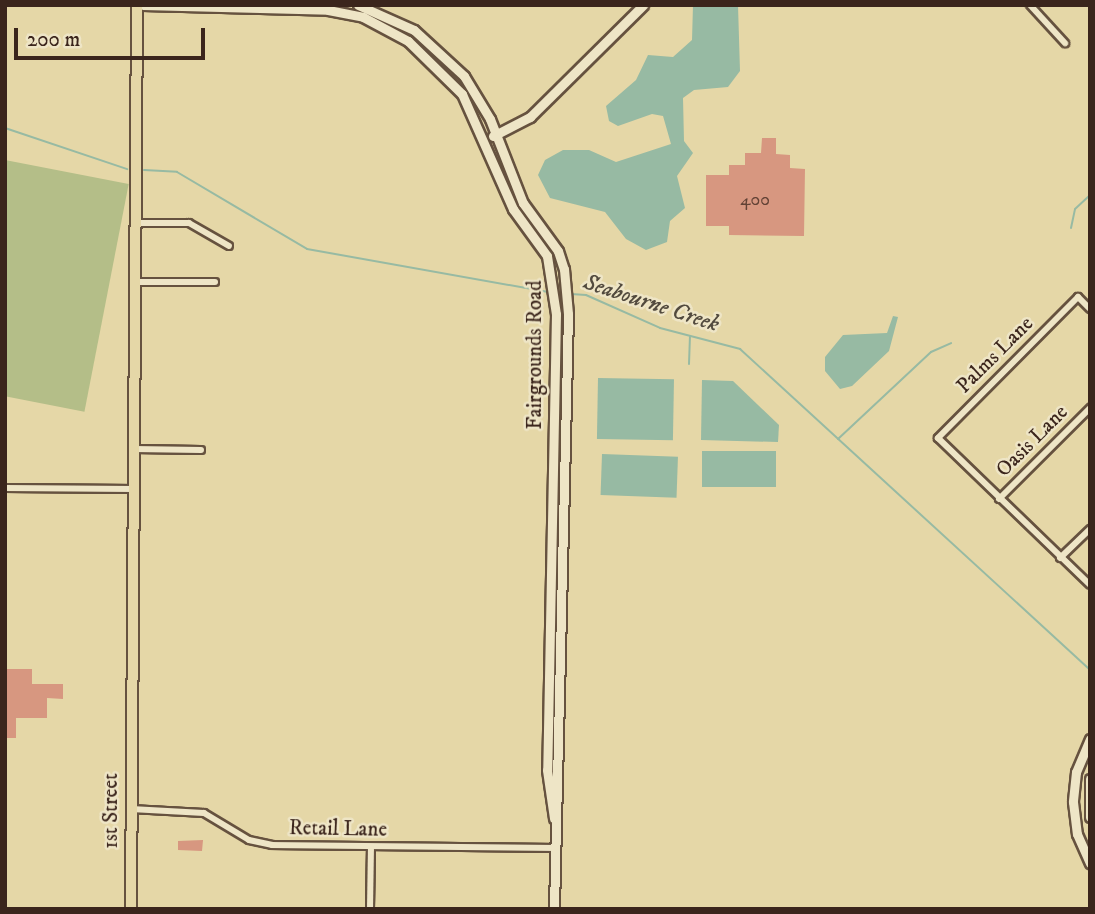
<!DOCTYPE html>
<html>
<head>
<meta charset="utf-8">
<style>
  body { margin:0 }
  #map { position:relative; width:1095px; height:914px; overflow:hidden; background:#e5d7a7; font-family:"IM FELL DW Pica",serif }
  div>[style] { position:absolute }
  .green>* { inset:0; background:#b4be88; transform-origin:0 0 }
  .water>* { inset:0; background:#97baa3; transform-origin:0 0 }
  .stream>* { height:2px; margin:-1px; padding:0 1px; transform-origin:1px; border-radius:1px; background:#97baa3 }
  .building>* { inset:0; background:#d79780 }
  .roads { filter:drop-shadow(2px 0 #66523f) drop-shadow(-2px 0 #66523f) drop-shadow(0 2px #66523f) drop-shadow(0 -2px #66523f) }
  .street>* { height:6px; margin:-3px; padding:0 3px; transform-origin:3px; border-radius:3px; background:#eee5c6 }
  .secondary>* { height:9px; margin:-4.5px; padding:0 4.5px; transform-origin:4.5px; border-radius:4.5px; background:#eee5c6 }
  .primary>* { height:10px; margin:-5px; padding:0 5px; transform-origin:5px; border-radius:5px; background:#e5d7a7 }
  span { translate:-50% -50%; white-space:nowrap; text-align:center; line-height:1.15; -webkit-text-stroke:5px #eee5c6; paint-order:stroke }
  .number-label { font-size:18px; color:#624235 }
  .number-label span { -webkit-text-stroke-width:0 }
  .street-label { font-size:21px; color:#3b251c }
  .water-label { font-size:23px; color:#524a3e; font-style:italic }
  .frame { position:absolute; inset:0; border:7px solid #3b251c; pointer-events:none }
  .scale { position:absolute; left:14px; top:28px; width:191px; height:32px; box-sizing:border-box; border:4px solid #3b251c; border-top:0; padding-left:9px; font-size:21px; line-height:24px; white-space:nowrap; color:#3b251c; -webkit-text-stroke:5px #eee5c6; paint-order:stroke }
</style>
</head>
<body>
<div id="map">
  <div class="green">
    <i style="left:5px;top:160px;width:126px;height:232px;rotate:11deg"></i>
  </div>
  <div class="water">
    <i style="clip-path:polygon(693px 5px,738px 5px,740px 71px,728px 87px,694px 90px,683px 98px,684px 141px,693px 153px,677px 176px,685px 208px,670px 221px,667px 242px,646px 250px,626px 239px,605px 212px,550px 198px,538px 175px,545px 160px,563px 150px,589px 150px,616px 162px,671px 144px,663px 116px,652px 114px,618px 126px,609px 121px,606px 106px,636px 80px,648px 55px,673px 57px,692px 40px)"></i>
    <i style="clip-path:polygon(893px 316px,898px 317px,889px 351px,852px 386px,840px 389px,825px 371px,825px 357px,843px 335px,887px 333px)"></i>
    <i style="left:598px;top:378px;width:76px;height:61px;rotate:1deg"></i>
    <i style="clip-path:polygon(702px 380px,733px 381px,779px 425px,778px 442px,701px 440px)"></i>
    <i style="left:702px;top:451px;width:74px;height:36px"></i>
    <i style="left:602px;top:454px;width:76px;height:41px;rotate:2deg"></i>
  </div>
  <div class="stream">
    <i style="left:5px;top:128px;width:129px;rotate:18.6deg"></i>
    <i style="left:144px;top:170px;width:33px;rotate:3deg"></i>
    <i style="left:177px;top:172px;width:151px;rotate:30.6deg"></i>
    <i style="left:307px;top:249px;width:245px;rotate:10.1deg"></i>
    <i style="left:1071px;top:228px;width:19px;rotate:-78deg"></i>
    <i style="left:1075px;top:209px;width:21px;rotate:-43deg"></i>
    <i style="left:571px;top:294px;width:15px;rotate:4deg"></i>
    <i style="left:586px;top:295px;width:81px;rotate:24deg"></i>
    <i style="left:660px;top:328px;width:83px;rotate:14.7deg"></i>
    <i style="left:740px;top:349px;width:475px;rotate:42.5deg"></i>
    <i style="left:689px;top:364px;width:27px;rotate:-88deg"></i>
    <i style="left:838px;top:439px;width:127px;rotate:-43.1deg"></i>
    <i style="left:931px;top:352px;width:22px;rotate:-24deg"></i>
  </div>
  <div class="building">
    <i style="clip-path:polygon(762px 138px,776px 138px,776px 154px,790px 155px,790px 168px,805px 169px,804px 236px,729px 235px,729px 226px,706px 226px,706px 175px,729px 175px,729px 165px,745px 165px,745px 153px,761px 153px)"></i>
    <i style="clip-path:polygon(5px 669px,32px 669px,32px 684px,63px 684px,63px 699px,47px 698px,47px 718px,16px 718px,16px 738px,5px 738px)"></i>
    <i style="clip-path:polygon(203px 840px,202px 851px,178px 850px,178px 841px)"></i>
  </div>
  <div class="roads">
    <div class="street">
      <i style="left:1030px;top:5px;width:52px;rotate:47.4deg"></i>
      <i style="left:135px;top:223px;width:54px"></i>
      <i style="left:189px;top:223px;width:46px;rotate:29.9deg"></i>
      <i style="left:136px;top:282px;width:79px"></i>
      <i style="left:1090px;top:309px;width:17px;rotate:-135deg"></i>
      <i style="left:1078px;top:297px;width:199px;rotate:134.8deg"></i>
      <i style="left:938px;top:438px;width:211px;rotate:44deg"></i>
      <i style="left:134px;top:449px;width:67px;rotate:0.9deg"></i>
      <i style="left:5px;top:488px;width:129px;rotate:0.4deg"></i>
      <i style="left:999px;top:499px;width:129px;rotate:-45deg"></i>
      <i style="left:1060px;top:558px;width:42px;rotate:-44deg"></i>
      <i style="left:131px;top:809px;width:73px;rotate:3.1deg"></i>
      <i style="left:204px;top:813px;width:52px;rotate:31deg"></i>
      <i style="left:249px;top:840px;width:24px;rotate:12deg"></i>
      <i style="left:272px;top:845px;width:282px;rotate:0.6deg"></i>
      <i style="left:370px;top:909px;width:62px;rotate:-89.1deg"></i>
    </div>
    <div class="secondary">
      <i style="left:143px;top:5px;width:185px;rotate:1.5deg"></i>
      <i style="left:328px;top:10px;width:36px;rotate:11deg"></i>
      <i style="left:363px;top:17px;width:51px;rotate:28.1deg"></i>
      <i style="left:408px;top:41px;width:76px;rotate:44.5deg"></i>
      <i style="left:462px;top:94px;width:126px;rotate:66.1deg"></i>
      <i style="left:513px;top:209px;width:58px;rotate:54.1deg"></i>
      <i style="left:547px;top:256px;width:59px;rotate:81.2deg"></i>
      <i style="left:556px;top:314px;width:456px;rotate:91.1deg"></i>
      <i style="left:547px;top:770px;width:49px;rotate:81.7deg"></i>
      <i style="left:358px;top:5px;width:61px;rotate:24.1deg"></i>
      <i style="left:414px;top:30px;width:68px;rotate:42.6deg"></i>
      <i style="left:464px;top:76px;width:50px;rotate:58.8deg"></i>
      <i style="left:490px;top:119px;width:90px;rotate:68.6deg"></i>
      <i style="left:523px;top:203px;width:59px;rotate:53.9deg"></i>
      <i style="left:558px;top:251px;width:19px;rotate:72deg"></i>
      <i style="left:564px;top:269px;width:45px;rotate:84.9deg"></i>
      <i style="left:568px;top:314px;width:595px;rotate:91.35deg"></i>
      <i style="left:493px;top:136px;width:42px;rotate:-27.2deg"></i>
      <i style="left:530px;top:117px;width:159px;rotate:-44.7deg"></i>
      <i style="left:1090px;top:739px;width:36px;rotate:113deg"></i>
      <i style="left:1076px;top:772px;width:30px;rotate:96deg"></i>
      <i style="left:1073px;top:802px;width:32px;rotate:83deg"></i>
      <i style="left:1077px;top:834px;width:32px;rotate:66deg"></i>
      <i style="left:1090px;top:779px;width:38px;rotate:90deg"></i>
    </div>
    <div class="primary">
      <i style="left:131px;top:909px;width:904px;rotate:-89.62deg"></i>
    </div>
  </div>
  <div class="number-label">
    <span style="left:755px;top:200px">400</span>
  </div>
  <div class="street-label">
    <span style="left:535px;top:355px;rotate:-90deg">Fairgrounds Road</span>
    <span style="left:995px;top:355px;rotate:-45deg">Palms Lane</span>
    <span style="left:1032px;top:441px;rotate:-45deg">Oasis Lane</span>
    <span style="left:111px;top:811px;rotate:-90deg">1st Street</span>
    <span style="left:338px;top:829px;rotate:1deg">Retail Lane</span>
  </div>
  <div class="water-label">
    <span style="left:651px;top:304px;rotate:18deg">Seabourne Creek</span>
  </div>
  <div class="frame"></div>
  <div class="scale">200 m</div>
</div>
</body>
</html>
